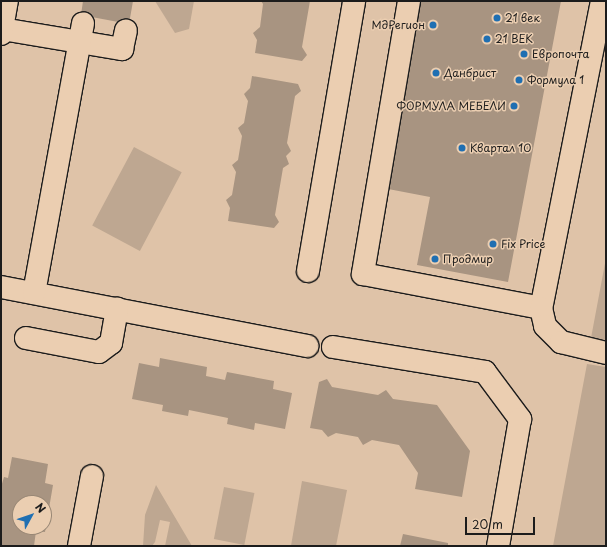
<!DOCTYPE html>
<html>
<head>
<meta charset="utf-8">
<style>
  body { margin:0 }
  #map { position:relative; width:607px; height:547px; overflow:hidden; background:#dfc3a8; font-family:"Playpen Sans",sans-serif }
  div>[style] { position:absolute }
  .green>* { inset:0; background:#bea791; transform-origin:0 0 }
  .building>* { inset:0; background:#a89481 }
  .roads { filter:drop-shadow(1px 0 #1c1c1c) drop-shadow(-1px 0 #1c1c1c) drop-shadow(0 1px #1c1c1c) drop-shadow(0 -1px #1c1c1c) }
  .minor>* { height:22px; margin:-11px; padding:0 11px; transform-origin:11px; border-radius:11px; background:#ebceb1 }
  .dots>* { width:11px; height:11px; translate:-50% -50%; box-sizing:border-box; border:2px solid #ebceb1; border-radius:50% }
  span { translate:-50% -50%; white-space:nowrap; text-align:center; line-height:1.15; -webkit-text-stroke:3px #ebceb1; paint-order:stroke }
  .poi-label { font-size:11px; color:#1c1c1c }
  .left { translate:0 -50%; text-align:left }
  .right { translate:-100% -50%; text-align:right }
  .frame { position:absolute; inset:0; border:2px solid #1c1c1c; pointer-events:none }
  .north { position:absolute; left:12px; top:495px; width:40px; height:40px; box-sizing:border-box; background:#ebceb1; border:1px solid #988775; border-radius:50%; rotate:50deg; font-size:11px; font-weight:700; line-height:16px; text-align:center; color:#1c1c1c }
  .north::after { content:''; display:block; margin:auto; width:14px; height:18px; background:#1f6fb2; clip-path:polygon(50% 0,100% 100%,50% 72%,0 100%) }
  .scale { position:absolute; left:465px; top:517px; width:70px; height:18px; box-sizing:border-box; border:2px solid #1c1c1c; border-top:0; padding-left:5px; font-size:12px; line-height:14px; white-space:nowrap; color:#1c1c1c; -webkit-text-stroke:3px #ebceb1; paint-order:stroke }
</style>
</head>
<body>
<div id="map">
  <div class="green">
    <i style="clip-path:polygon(155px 1px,194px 1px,189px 29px,175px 33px)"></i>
    <i style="left:134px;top:147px;width:54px;height:89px;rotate:28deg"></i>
    <i style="clip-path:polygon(606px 258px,606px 340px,591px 338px)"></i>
    <i style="clip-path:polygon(587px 364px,606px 367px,606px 546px,553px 546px)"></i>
    <i style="clip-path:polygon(302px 481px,347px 490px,336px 546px,291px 546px)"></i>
    <i style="clip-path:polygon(156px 485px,192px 546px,165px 546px,170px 522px,160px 520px,155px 542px,152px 546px,143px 546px,145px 515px)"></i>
    <i style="left:224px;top:487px;width:31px;height:53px;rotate:11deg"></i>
  </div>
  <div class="building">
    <i style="clip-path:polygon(83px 1px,133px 1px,129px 24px,81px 15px)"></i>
    <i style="clip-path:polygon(261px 1px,310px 1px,302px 47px,307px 55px,302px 61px,255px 53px,257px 40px,253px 33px,260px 27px,263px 4px)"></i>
    <i style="clip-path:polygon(419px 1px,561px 1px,508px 282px,417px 265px,430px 197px,383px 188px)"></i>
    <i style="clip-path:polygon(252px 76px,298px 84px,301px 91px,295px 96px,287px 143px,291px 151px,286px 156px,289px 164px,283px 168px,275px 215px,279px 222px,274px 228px,228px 221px,230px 208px,226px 200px,232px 195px,236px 172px,232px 165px,238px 160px,242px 136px,238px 128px,244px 123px,248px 101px,244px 94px,250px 88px)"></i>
    <i style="clip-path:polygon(160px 358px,207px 367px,206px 376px,225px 380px,227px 372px,274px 381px,273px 389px,292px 393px,285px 429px,255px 423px,254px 430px,227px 424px,228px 418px,189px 410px,188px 416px,162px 411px,163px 405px,132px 399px,139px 363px,159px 367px)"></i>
    <i style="clip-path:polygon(327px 379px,332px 387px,378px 395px,386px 390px,393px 399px,437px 405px,470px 451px,462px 497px,415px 489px,418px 473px,399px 445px,372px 440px,363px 445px,358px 437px,336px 433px,328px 437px,322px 430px,310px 428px,319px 382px)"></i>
    <i style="clip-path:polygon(evenodd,12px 457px,48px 464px,45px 483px,53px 485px,45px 532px,36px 531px,34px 546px,1px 546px,1px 487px,4px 477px,8px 478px,12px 457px,20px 503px,44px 503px,44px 527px,20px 527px,20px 503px)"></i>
    <i style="clip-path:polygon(403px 534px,448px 543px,448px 546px,400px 546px)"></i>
  </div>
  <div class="roads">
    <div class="minor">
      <i style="left:409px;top:1px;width:277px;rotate:99.6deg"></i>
      <i style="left:363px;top:274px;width:181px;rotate:10.8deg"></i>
      <i style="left:602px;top:1px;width:313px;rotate:101.2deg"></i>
      <i style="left:541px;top:308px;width:18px;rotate:77deg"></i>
      <i style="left:545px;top:326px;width:23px;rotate:45deg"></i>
      <i style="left:561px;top:342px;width:46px;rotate:13.7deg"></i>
      <i style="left:2px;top:29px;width:122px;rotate:9.5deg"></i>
      <i style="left:122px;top:49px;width:19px;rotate:-78deg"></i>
      <i style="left:1px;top:34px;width:34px;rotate:-80deg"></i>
      <i style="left:308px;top:271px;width:274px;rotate:-80.3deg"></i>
      <i style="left:1px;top:287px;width:312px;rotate:10.9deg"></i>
      <i style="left:34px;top:293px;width:274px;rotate:-79.7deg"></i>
      <i style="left:26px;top:338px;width:74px;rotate:10.9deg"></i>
      <i style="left:99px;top:352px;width:15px;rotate:-37deg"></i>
      <i style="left:111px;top:343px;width:35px;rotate:-80deg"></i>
      <i style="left:333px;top:347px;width:154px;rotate:9.3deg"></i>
      <i style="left:485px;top:372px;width:59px;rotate:53.3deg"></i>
      <i style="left:520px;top:419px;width:129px;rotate:99.8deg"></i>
      <i style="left:79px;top:546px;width:71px;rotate:-79.5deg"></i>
    </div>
  </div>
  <div class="dots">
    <i style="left:497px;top:18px;background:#1f6fb2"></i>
    <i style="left:433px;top:25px;background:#1f6fb2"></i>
    <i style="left:487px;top:39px;background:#1f6fb2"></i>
    <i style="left:524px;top:54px;background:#1f6fb2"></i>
    <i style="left:436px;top:73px;background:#1f6fb2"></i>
    <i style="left:519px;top:80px;background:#1f6fb2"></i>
    <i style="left:514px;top:106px;background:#1f6fb2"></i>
    <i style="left:462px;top:148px;background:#1f6fb2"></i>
    <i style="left:493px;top:244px;background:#1f6fb2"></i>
    <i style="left:435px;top:259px;background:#1f6fb2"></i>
  </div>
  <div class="poi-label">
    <span class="left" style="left:505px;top:18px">21 век</span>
    <span class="right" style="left:425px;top:25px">МдРегион</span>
    <span class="left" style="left:495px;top:39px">21 ВЕК</span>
    <span class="left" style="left:532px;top:54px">Европочта</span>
    <span class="left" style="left:444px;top:73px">Данбрист</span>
    <span class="left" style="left:527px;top:80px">Формула 1</span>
    <span class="right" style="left:506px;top:106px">ФОРМУЛА МЕБЕЛИ</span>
    <span class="left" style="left:470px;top:148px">Квартал 10</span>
    <span class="left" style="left:501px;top:244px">Fix Price</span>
    <span class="left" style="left:443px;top:259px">Продмир</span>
  </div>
  <div class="frame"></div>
  <div class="north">N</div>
  <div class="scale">20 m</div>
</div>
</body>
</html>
